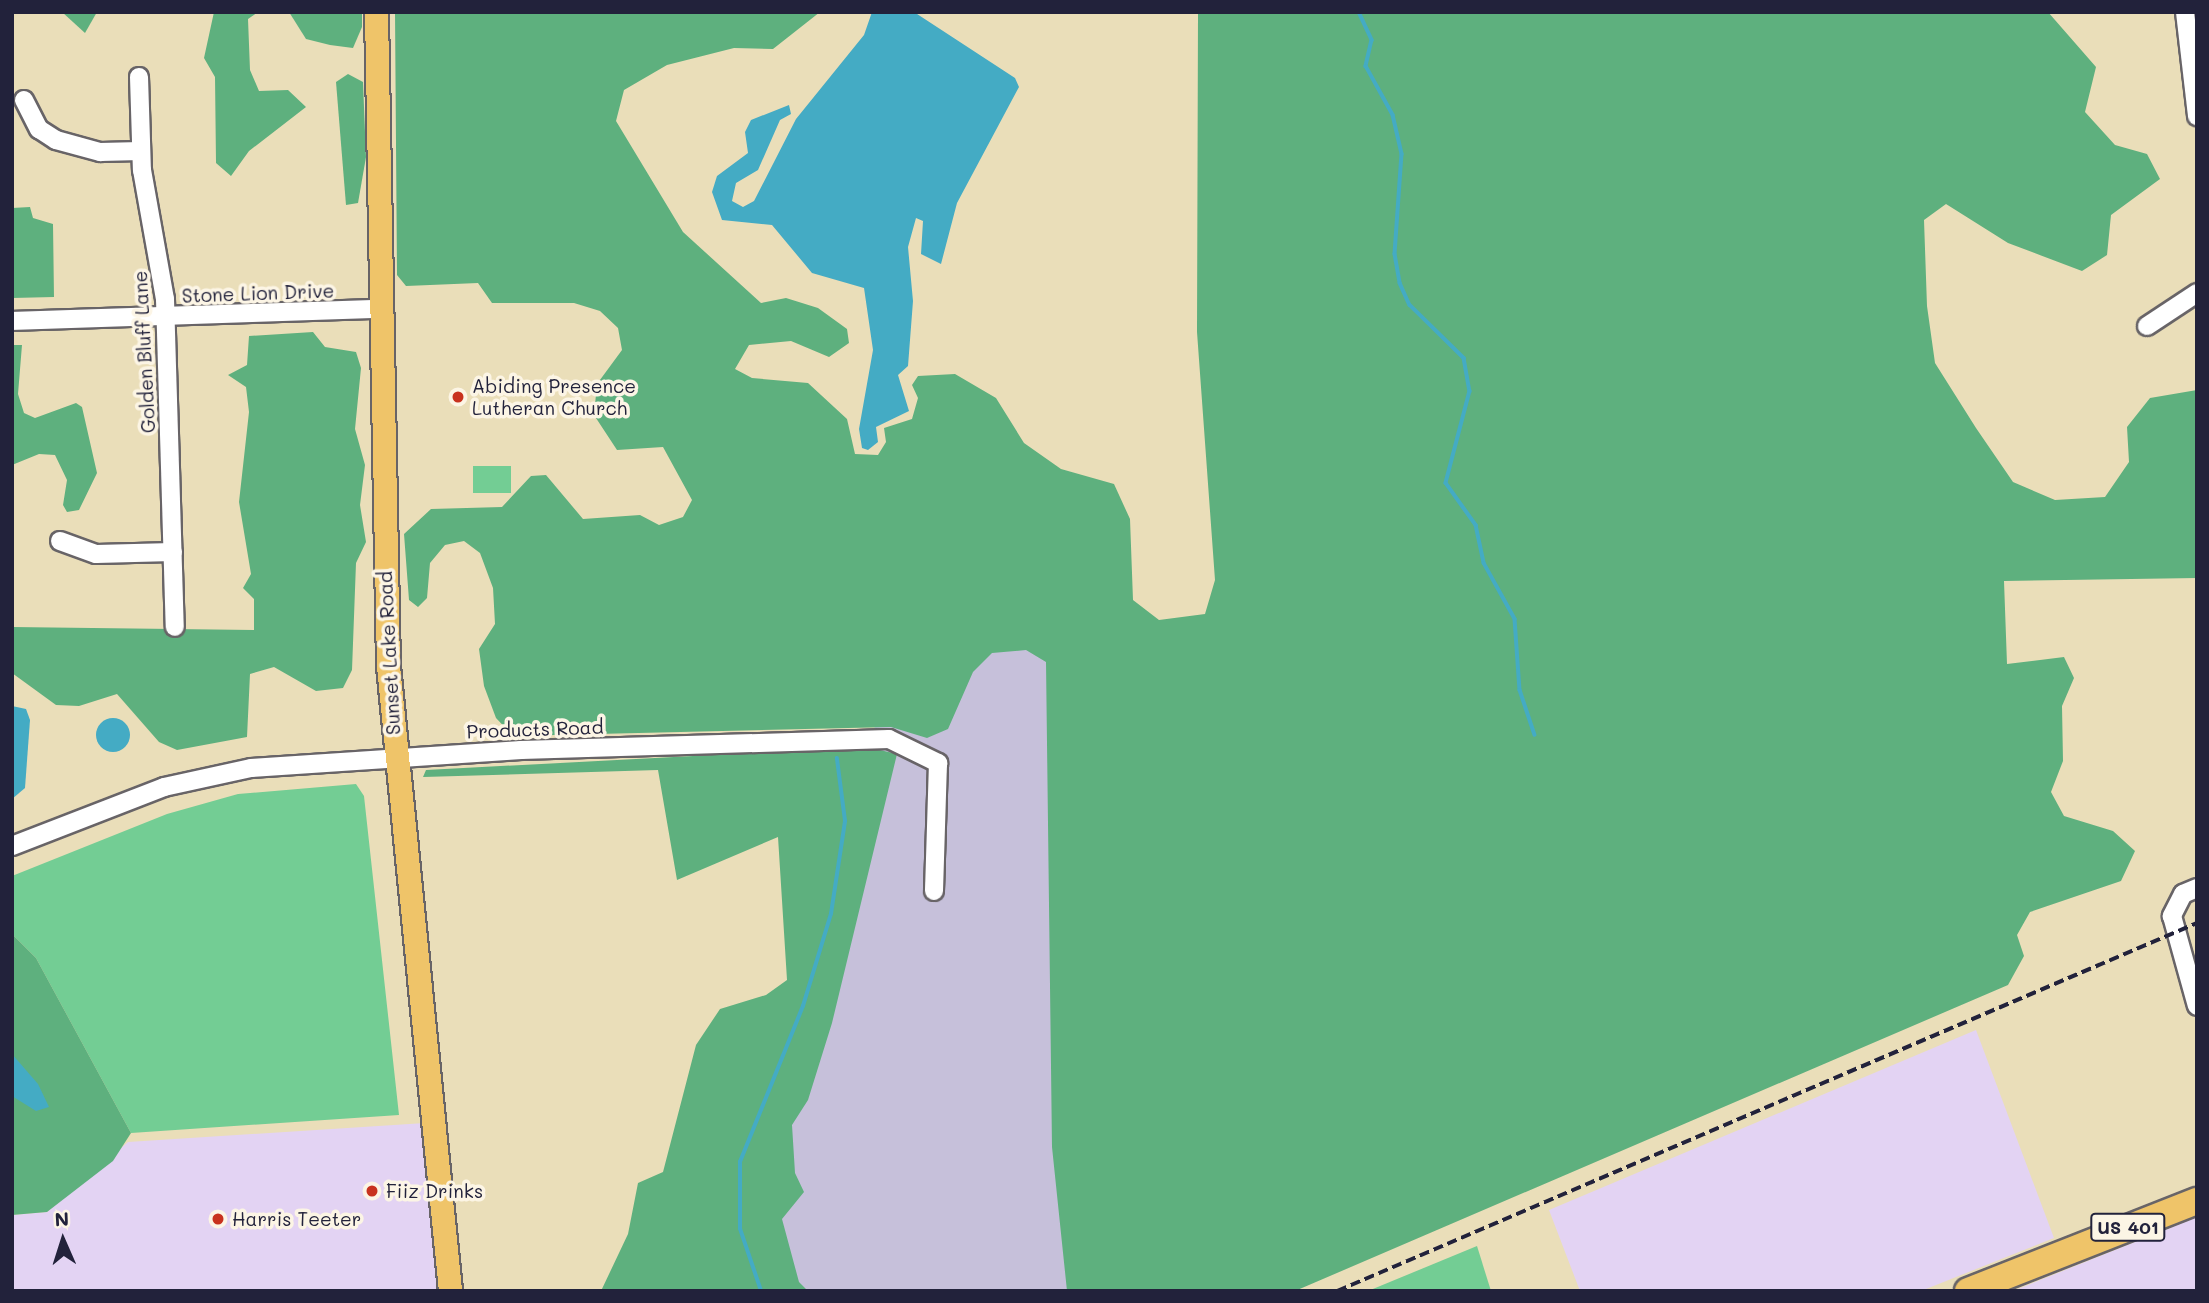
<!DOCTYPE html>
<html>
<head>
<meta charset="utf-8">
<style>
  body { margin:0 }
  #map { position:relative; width:2209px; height:1303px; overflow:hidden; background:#eadeb9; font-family:Mali,sans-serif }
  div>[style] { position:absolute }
  .built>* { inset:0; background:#e3d3f3 }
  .industrial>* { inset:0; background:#c6c0da }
  .green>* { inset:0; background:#73cd94; transform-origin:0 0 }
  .forest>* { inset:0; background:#5eb07e }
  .water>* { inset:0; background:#44abc4 }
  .round { border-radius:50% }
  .stream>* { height:3.5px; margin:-1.75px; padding:0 1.75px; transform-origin:1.75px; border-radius:1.75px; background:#44abc4 }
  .roads { filter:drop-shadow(2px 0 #686467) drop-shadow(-2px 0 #686467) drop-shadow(0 2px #686467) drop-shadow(0 -2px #686467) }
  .minor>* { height:18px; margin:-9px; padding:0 9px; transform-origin:9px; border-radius:9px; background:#fff }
  .major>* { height:23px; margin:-11.5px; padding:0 11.5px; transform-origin:11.5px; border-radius:11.5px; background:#efc469 }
  .highway>* { height:26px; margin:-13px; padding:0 13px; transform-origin:13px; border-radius:13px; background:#efc469 }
  .rail>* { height:3.5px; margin-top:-1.75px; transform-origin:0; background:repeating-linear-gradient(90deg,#22223b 0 10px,transparent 0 15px) }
  .dots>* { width:19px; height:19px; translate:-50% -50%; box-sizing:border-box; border:4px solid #fcf5e5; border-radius:50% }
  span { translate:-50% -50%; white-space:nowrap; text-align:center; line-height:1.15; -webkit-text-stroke:7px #fcf5e5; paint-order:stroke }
  .shield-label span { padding:2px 5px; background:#fcf5e5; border:2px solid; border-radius:5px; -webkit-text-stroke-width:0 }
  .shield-label { font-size:18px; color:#22223b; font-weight:700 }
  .street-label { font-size:19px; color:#22223b }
  .poi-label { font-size:19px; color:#22223b }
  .left { translate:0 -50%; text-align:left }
  .frame { position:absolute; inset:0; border:14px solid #22223b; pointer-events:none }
  .north { position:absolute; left:28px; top:1205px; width:70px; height:70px; -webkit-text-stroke:5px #fcf5e5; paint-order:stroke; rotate:357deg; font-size:19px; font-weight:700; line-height:28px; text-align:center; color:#22223b }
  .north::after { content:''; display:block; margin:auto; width:24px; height:32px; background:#22223b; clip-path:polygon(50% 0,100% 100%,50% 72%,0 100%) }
</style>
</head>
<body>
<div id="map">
  <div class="built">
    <i style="clip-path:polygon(1976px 1030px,2054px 1238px,1921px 1291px,1580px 1291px,1549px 1210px)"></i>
    <i style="clip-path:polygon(425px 1123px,437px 1291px,12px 1291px,12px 1215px,47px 1212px,128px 1142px)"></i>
    <i style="clip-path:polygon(2197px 1217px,2197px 1291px,2013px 1291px)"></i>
  </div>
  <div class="industrial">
    <i style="clip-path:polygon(1062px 598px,1090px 1291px,784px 1291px,756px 1160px,873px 757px,875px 718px)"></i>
  </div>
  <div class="green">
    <i style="left:511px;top:466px;width:27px;height:38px;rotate:90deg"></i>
    <i style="clip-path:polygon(356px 784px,364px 796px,399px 1115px,131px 1133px,36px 958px,12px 934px,12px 876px,167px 814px,238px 794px)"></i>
    <i style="clip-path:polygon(1477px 1246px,1491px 1291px,1368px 1291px)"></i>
  </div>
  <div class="forest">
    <i style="clip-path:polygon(62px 12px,97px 12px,85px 33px)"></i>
    <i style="clip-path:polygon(214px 12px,258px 12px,248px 19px,250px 70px,259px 91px,288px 90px,306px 107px,249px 151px,231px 176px,216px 163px,215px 77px,204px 58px)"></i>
    <i style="clip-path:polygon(289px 12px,362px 12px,362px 27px,353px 48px,330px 45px,306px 39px)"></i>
    <i style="clip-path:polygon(395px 12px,820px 12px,773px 49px,734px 48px,667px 65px,624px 90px,616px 121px,683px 232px,761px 303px,786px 298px,818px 308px,847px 329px,849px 343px,829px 357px,791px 341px,749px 345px,735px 369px,752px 378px,808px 383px,847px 419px,855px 454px,878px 455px,886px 442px,884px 428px,912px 419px,918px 398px,912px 385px,918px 376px,955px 374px,996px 398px,1024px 443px,1061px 469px,1114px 484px,1130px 519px,1133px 600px,1159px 620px,1205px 614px,1215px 580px,1197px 332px,1198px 12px,2048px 12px,2096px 67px,2085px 112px,2115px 145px,2147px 154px,2160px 179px,2111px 215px,2107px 255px,2082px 271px,2008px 243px,1946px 204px,1924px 220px,1927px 306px,1935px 363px,1976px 428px,2013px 482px,2055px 500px,2105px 497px,2129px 462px,2127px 427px,2150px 398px,2197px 390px,2197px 578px,2004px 581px,2007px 664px,2064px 657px,2074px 678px,2062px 706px,2063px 761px,2051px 792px,2064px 816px,2113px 831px,2135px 851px,2121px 881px,2030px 912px,2017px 935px,2024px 956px,2008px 985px,1295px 1291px,1067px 1291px,1052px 1147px,1046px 662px,1026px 650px,992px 653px,973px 672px,948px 729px,927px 738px,891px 727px,513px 736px,496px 718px,484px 686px,479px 649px,495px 624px,493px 588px,480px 553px,464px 541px,445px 545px,430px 563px,427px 598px,418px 607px,409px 600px,404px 534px,431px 509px,502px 507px,531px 476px,546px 475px,583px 519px,640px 515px,659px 525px,683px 517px,692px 500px,663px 447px,617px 450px,594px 415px,597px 384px,622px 350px,618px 328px,600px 311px,574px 303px,492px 303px,478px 283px,406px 286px,397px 275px)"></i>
    <i style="clip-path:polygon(348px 74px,363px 82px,366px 157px,358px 203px,346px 205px,336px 82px)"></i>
    <i style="clip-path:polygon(30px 207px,33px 218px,53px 224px,54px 297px,12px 298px,12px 208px)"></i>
    <i style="clip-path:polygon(313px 332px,325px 347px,356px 352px,361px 368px,355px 429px,365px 465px,360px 505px,366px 542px,356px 563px,352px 670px,343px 688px,316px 691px,274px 667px,250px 674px,247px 737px,177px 750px,159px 742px,117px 694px,79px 706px,56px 705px,12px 673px,12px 627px,254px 630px,254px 599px,243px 588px,251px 574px,239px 502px,249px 412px,246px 387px,228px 375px,247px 365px,249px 336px)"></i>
    <i style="clip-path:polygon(12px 345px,22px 345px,18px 394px,24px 413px,35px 418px,76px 403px,82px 407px,97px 473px,79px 510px,67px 512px,63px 505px,67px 480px,55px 455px,39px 454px,12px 465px)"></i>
    <i style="clip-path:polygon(867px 747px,897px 754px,832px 1023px,808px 1100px,792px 1125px,795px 1173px,804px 1192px,782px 1219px,799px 1282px,808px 1291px,601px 1291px,628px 1234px,638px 1183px,663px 1172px,696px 1045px,720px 1009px,766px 995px,787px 980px,778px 837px,677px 880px,658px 770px,423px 777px,426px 770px)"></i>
    <i style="clip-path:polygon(12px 934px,36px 958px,131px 1133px,113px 1161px,47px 1212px,12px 1215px)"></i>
  </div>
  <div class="water">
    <i style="clip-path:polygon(872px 12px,914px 12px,1015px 78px,1019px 87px,957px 203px,941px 264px,921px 254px,923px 221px,916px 218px,908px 247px,913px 301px,908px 366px,898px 375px,909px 411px,876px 427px,878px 442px,868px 450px,862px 448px,859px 429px,873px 350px,864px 288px,812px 273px,772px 225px,722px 220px,712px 192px,717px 176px,748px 153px,745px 132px,751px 120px,789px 105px,791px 114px,780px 120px,758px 170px,736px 183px,732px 201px,743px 207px,754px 201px,796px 119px,864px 35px)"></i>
    <i style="clip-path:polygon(12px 706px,26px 709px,30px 720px,25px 788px,12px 799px)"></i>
    <i class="round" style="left:96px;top:718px;width:34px;height:34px"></i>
    <i style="clip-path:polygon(12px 1054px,38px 1084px,49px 1107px,36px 1111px,12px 1096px)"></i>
  </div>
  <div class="stream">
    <i style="left:1359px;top:12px;width:31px;rotate:65deg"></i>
    <i style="left:1372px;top:40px;width:27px;rotate:103deg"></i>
    <i style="left:1366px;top:66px;width:56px;rotate:61.1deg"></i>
    <i style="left:1393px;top:115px;width:40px;rotate:77deg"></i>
    <i style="left:1402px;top:154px;width:100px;rotate:94deg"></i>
    <i style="left:1395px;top:254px;width:29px;rotate:80deg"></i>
    <i style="left:1400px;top:283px;width:24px;rotate:66deg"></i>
    <i style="left:1410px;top:305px;width:76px;rotate:44.5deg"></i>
    <i style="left:1464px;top:358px;width:34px;rotate:80deg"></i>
    <i style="left:1470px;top:391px;width:95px;rotate:104.6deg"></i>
    <i style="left:1446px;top:483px;width:52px;rotate:54.5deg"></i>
    <i style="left:1476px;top:525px;width:39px;rotate:78deg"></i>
    <i style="left:1484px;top:563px;width:64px;rotate:61deg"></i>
    <i style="left:1515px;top:619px;width:71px;rotate:86deg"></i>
    <i style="left:1520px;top:690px;width:47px;rotate:71.6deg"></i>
    <i style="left:761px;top:1291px;width:65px;rotate:-108.7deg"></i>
    <i style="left:740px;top:1229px;width:67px;rotate:-90deg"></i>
    <i style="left:740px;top:1162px;width:168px;rotate:-68deg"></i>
    <i style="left:803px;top:1006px;width:96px;rotate:-73.1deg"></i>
    <i style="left:831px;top:914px;width:94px;rotate:-81.4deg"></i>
    <i style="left:845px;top:821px;width:63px;rotate:-97.4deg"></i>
  </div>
  <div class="roads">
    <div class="minor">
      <i style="left:2185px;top:12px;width:105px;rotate:83.4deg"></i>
      <i style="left:139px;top:77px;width:93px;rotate:88.2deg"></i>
      <i style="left:142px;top:170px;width:131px;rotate:79.9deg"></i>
      <i style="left:165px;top:299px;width:328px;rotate:88.3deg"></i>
      <i style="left:24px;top:100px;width:33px;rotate:63deg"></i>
      <i style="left:39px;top:129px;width:20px;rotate:33deg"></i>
      <i style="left:56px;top:140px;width:46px;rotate:15.3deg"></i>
      <i style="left:100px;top:152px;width:41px;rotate:-1.4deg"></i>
      <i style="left:12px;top:321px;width:367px;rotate:-1.9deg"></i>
      <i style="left:2147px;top:326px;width:60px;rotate:-33.4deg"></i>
      <i style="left:60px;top:541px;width:38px;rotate:20deg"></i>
      <i style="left:96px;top:554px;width:77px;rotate:-1.5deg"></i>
      <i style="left:12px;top:846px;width:163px;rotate:-21.2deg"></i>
      <i style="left:164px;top:787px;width:89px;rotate:-12.3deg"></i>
      <i style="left:251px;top:768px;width:271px;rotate:-3.8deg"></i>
      <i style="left:521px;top:750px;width:368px;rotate:-1.7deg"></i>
      <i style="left:889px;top:739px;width:55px;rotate:26.1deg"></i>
      <i style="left:938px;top:763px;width:128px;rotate:91.8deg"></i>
      <i style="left:2197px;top:888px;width:15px;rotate:157deg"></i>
      <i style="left:2183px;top:894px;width:25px;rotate:117deg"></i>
      <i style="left:2172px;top:916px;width:93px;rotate:74.5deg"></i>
    </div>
    <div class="major">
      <i style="left:376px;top:12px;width:654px;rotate:88.95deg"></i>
      <i style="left:388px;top:666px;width:628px;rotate:84.33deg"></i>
    </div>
    <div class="highway">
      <i style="left:1968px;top:1291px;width:246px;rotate:-21.5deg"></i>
    </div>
  </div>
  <div class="rail">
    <i style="left:1337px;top:1291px;width:935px;rotate:-23.17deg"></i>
  </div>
  <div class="dots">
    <i style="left:458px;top:397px;background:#c8321e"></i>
    <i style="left:372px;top:1191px;background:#c8321e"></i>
    <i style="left:218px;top:1219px;background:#c8321e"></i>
  </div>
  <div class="shield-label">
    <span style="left:2128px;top:1227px">US 401</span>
  </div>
  <div class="street-label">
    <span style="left:258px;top:293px;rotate:-2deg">Stone Lion Drive</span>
    <span style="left:144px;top:352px;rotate:-93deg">Golden Bluff Lane</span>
    <span style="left:389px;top:653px;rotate:-93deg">Sunset Lake Road</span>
    <span style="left:535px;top:729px;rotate:-2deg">Products Road</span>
  </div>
  <div class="poi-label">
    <span class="left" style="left:472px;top:397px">Abiding Presence<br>Lutheran Church</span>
    <span class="left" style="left:386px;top:1191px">Fiiz Drinks</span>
    <span class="left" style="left:232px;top:1219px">Harris Teeter</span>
  </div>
  <div class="frame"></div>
  <div class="north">N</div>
</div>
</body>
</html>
